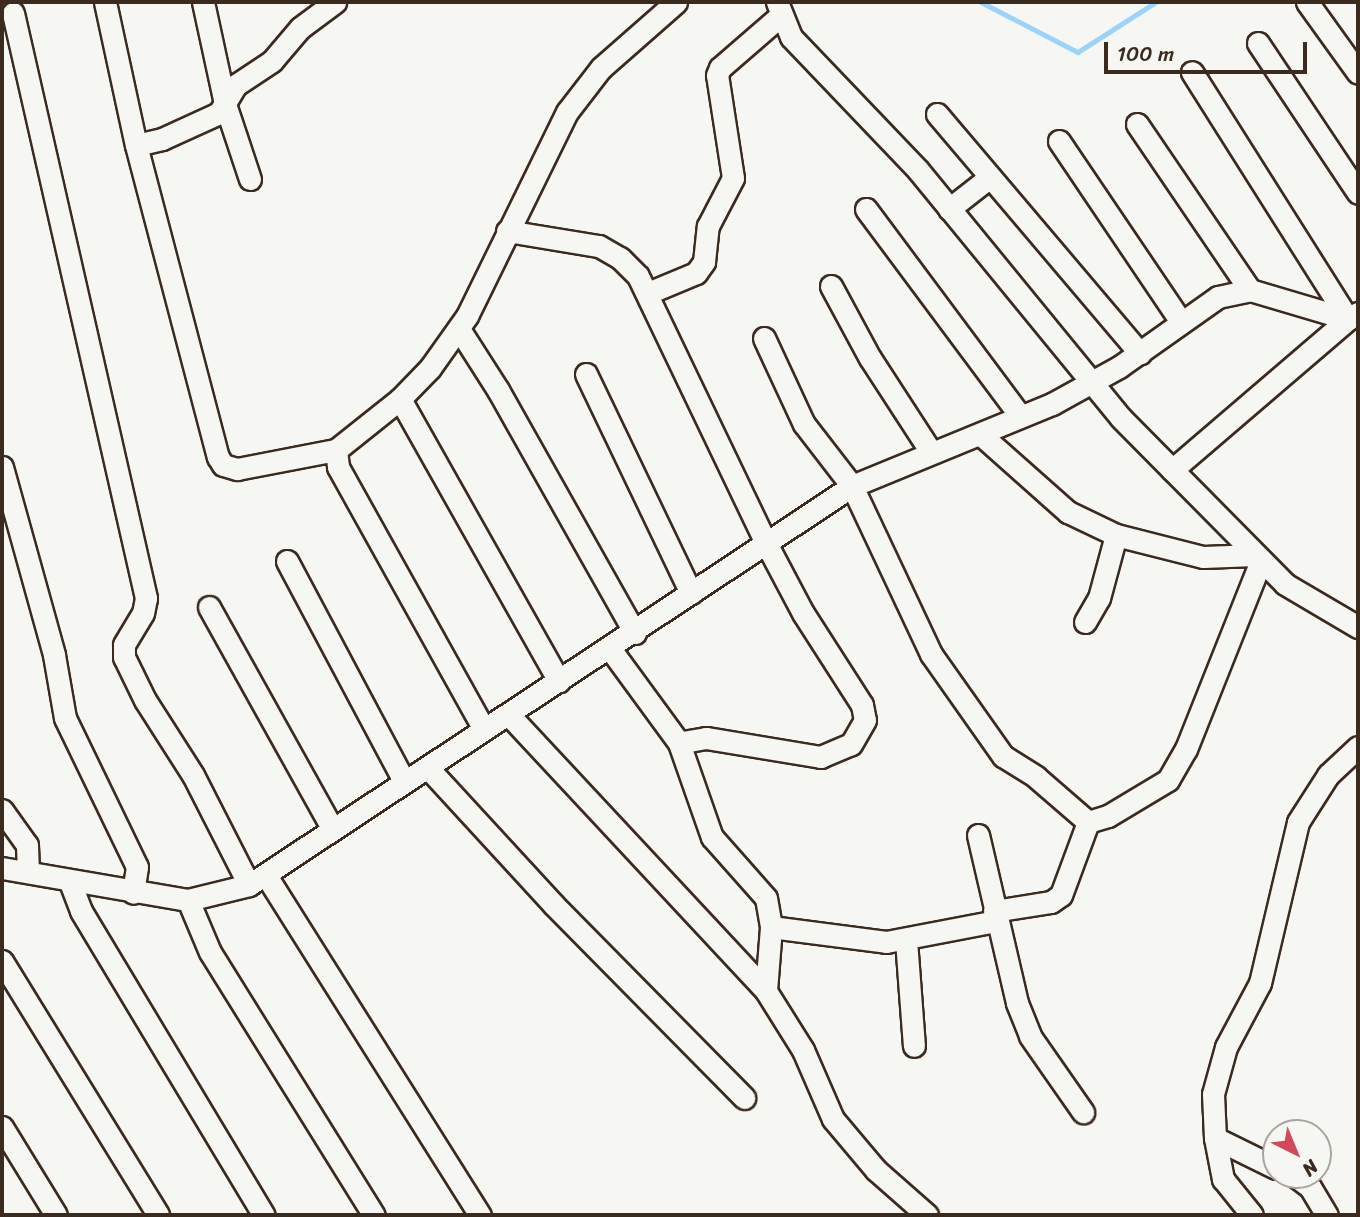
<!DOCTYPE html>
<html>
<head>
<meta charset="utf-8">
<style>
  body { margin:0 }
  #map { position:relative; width:1360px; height:1217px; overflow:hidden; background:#f6f6f2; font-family:Sriracha,sans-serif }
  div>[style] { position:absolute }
  .stream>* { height:4.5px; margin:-2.25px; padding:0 2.25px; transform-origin:2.25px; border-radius:2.25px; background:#9bd3fb }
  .roads { filter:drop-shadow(2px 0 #3b2a1e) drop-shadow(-2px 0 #3b2a1e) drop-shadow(0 2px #3b2a1e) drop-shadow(0 -2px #3b2a1e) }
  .minor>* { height:21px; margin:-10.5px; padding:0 10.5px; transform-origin:10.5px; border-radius:10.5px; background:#f6f6f2 }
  span { translate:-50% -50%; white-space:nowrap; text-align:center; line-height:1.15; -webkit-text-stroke:7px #f6f6f2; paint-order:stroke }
  .frame { position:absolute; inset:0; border:4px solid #3b2a1e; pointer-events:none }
  .north { position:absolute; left:1262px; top:1119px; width:70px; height:70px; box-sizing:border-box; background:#f6f6f2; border:2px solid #aba49d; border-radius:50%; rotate:137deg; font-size:19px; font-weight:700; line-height:28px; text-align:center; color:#3b2a1e }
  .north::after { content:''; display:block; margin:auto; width:24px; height:32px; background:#d1495b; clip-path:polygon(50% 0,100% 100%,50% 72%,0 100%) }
  .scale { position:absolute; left:1104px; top:42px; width:203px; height:32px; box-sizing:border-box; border:4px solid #3b2a1e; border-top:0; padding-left:9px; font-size:21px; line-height:24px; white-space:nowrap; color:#3b2a1e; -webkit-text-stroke:5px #f6f6f2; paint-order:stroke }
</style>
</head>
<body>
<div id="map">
  <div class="stream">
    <i style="left:981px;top:2px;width:109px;rotate:27.3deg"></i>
    <i style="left:1078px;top:52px;width:93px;rotate:-32.7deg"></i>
  </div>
  <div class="roads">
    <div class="minor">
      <i style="left:105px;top:2px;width:146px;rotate:77.8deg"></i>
      <i style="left:136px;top:145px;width:323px;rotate:75.3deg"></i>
      <i style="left:218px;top:457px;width:9px;rotate:58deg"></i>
      <i style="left:223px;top:465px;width:15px;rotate:16deg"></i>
      <i style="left:237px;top:469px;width:101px;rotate:-10.9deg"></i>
      <i style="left:336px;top:450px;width:82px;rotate:-38.6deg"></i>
      <i style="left:400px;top:399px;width:43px;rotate:-45.9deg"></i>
      <i style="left:430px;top:368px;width:64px;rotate:-54.6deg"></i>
      <i style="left:467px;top:316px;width:227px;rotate:-63.9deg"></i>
      <i style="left:567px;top:112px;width:56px;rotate:-52.3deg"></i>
      <i style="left:601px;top:68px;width:100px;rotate:-41.3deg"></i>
      <i style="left:203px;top:2px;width:104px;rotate:77.8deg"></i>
      <i style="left:225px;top:104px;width:79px;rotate:71.6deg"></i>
      <i style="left:777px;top:2px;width:38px;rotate:68deg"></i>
      <i style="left:791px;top:37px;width:184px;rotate:46.3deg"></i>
      <i style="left:918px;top:170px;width:320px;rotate:50.7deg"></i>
      <i style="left:1121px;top:418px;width:233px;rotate:45.3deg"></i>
      <i style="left:1285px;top:584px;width:85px;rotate:30.5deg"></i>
      <i style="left:1307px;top:2px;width:87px;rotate:54.3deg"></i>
      <i style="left:13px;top:13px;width:600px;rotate:77.19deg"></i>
      <i style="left:146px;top:598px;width:15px;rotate:101deg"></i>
      <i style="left:143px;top:613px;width:37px;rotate:121deg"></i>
      <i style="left:124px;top:645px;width:12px;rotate:90deg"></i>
      <i style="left:124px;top:657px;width:48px;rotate:64deg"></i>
      <i style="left:145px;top:700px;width:89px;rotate:57.4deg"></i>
      <i style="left:193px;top:775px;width:123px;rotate:63deg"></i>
      <i style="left:1258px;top:43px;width:180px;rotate:56.3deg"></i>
      <i style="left:937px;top:114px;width:314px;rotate:49.7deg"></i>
      <i style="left:1137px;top:124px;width:201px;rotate:55.8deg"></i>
      <i style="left:1059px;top:141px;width:218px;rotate:56deg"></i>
      <i style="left:136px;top:145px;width:27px;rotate:-13deg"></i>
      <i style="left:162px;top:139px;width:63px;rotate:-24.5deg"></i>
      <i style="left:219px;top:113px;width:33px;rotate:-59deg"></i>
      <i style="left:236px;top:85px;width:43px;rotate:-33.7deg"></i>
      <i style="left:272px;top:61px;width:43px;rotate:-49.7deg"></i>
      <i style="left:300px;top:28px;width:44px;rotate:-36.6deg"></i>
      <i style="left:866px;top:209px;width:259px;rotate:53.3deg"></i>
      <i style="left:949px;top:209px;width:52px;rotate:-38deg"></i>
      <i style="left:507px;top:231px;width:93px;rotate:9.3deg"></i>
      <i style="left:599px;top:246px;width:24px;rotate:30deg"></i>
      <i style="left:620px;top:258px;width:25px;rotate:45deg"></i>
      <i style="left:638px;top:276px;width:298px;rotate:64.4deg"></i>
      <i style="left:767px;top:545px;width:77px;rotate:62.1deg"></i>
      <i style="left:803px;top:613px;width:109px;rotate:57.3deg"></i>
      <i style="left:862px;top:705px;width:15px;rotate:79deg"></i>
      <i style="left:865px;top:720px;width:28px;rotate:120deg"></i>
      <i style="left:851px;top:744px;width:33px;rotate:157deg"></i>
      <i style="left:821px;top:757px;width:117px;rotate:-170.6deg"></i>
      <i style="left:706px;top:738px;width:27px;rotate:170deg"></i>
      <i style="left:831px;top:286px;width:82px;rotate:61.6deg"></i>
      <i style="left:870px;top:358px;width:112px;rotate:57deg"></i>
      <i style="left:648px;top:293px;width:52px;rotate:-22.6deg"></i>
      <i style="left:696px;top:273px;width:14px;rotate:-54deg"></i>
      <i style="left:704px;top:262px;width:36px;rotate:-84deg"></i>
      <i style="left:708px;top:226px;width:54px;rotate:-62.5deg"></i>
      <i style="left:733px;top:178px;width:104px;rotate:-98.8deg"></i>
      <i style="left:717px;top:75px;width:8px;rotate:-67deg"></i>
      <i style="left:720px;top:68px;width:79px;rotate:-40.9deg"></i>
      <i style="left:459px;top:329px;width:72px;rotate:57.4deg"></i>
      <i style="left:498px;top:390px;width:279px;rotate:60.6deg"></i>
      <i style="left:764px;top:338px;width:95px;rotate:65.1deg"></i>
      <i style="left:804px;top:424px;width:78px;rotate:52.3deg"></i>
      <i style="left:852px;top:486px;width:186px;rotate:64.8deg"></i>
      <i style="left:931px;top:654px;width:125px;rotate:54.8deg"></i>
      <i style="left:1003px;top:756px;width:39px;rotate:32deg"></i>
      <i style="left:1036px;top:777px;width:69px;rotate:40.9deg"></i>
      <i style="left:586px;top:374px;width:243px;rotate:64.4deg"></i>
      <i style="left:400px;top:399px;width:324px;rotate:60.6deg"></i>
      <i style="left:980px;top:434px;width:118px;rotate:41.6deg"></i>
      <i style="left:1068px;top:512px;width:53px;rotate:25.6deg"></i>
      <i style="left:1116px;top:535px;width:90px;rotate:14.2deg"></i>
      <i style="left:1203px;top:557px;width:52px;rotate:-2.2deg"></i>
      <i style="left:336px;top:450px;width:17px;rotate:83deg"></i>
      <i style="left:338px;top:467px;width:300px;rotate:60.9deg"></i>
      <i style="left:2px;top:467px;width:195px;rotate:74.5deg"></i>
      <i style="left:54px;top:655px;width:64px;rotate:80.1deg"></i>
      <i style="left:65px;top:718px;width:165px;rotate:64.2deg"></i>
      <i style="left:137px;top:867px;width:26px;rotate:99deg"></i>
      <i style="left:1172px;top:470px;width:232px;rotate:-40.6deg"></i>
      <i style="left:1348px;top:319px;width:292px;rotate:-122.3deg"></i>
      <i style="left:287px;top:561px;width:249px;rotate:62deg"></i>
      <i style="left:209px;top:607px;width:253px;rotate:60.9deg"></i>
      <i style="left:1085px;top:622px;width:28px;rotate:-60deg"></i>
      <i style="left:1099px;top:598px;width:65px;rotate:-74.9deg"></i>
      <i style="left:611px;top:650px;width:115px;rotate:53.8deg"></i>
      <i style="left:679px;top:743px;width:100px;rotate:70.7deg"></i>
      <i style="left:712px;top:837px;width:81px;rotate:48.5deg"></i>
      <i style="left:766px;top:898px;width:29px;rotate:80deg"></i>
      <i style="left:771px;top:927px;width:64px;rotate:94.5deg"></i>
      <i style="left:509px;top:715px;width:377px;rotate:47deg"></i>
      <i style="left:766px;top:991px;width:70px;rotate:57.9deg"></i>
      <i style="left:803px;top:1050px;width:75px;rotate:66.5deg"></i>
      <i style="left:833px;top:1119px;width:67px;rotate:49.9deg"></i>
      <i style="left:876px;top:1170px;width:68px;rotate:41.4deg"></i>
      <i style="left:428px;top:768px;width:186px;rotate:47.4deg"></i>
      <i style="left:554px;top:905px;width:271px;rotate:45.4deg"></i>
      <i style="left:2px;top:810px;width:43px;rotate:54.5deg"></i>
      <i style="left:27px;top:845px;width:26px;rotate:88deg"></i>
      <i style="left:1088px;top:822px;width:21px;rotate:-17deg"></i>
      <i style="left:1108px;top:816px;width:70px;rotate:-31deg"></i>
      <i style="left:1168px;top:780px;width:36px;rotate:-60deg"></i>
      <i style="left:1186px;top:749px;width:202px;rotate:-68.3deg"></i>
      <i style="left:978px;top:835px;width:172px;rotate:76.9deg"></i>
      <i style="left:1017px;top:1003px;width:35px;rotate:68deg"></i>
      <i style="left:1030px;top:1036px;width:93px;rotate:55.1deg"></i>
      <i style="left:2px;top:868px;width:189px;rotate:9.8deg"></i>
      <i style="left:188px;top:900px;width:63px;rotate:-13.8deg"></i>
      <i style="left:249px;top:885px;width:723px;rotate:-33.49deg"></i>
      <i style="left:852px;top:486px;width:216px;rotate:-22.3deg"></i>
      <i style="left:1052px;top:404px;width:77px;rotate:-28.9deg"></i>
      <i style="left:1119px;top:367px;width:121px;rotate:-35.3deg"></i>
      <i style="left:1218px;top:297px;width:33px;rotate:-12deg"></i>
      <i style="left:1250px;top:290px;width:102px;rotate:16.5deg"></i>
      <i style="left:1348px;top:319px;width:12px;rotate:-31deg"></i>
      <i style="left:267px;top:877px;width:400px;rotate:57.8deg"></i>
      <i style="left:70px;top:882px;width:31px;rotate:69deg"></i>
      <i style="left:81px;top:911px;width:355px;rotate:59deg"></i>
      <i style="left:188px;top:900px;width:56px;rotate:67.1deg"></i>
      <i style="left:210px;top:952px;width:310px;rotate:58.1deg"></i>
      <i style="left:994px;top:911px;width:58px;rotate:-9deg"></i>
      <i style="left:1051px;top:902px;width:12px;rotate:-35deg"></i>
      <i style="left:1061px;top:895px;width:78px;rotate:-69.7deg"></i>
      <i style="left:771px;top:927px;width:116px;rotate:7.4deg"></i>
      <i style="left:886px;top:942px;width:112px;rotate:-10.8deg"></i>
      <i style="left:906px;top:940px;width:106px;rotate:85.7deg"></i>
      <i style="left:2px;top:961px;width:298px;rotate:58.4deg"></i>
      <i style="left:2px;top:1127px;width:103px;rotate:58.5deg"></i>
      <i style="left:1215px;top:1138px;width:42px;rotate:79deg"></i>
      <i style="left:1223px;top:1179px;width:46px;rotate:51.1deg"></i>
      <i style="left:1276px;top:1168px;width:68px;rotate:-153.8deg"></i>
      <i style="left:1215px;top:1138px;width:44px;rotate:-92.6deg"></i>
      <i style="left:1213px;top:1094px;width:49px;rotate:-74.5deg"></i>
      <i style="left:1226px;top:1047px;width:72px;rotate:-62deg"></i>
      <i style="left:1260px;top:983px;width:165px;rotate:-76.7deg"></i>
      <i style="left:1298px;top:822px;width:56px;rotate:-57.4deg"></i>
      <i style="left:1328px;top:775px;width:41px;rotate:-43deg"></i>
      <i style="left:1294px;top:1175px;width:20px;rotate:37deg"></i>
      <i style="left:1310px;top:1187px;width:33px;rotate:59deg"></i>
    </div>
  </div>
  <div class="frame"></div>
  <div class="north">N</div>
  <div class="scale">100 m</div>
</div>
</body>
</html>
